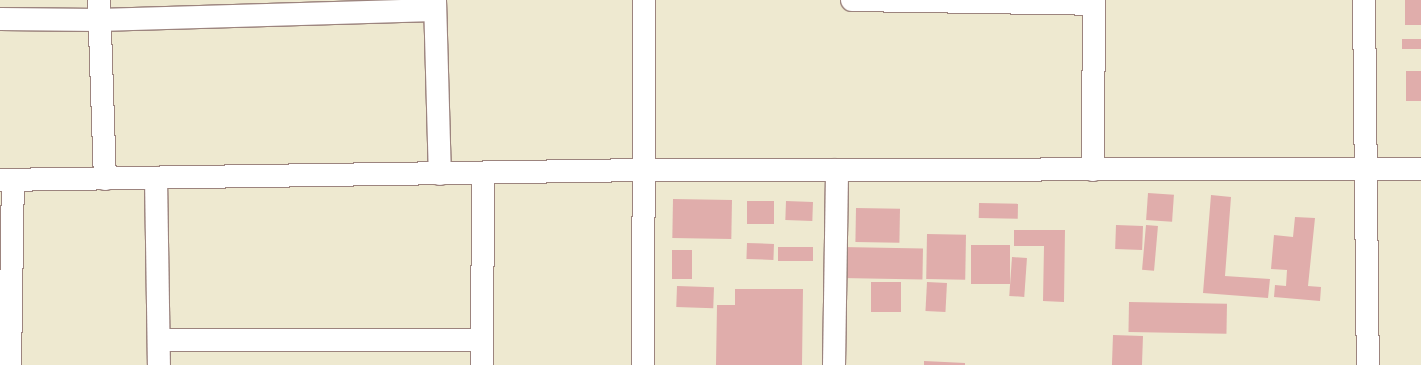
<!DOCTYPE html>
<html>
<head>
<meta charset="utf-8">
<style>
  body { margin:0 }
  #map { position:relative; width:1421px; height:365px; overflow:hidden; background:#eee9d0; font-family:"Shantell Sans",sans-serif }
  div>[style] { position:absolute }
  .building>* { inset:0; background:#e0adab; transform-origin:0 0 }
  .roads { filter:drop-shadow(1px 0 #9c847e) drop-shadow(-1px 0 #9c847e) drop-shadow(0 1px #9c847e) drop-shadow(0 -1px #9c847e) }
  .minor>* { height:22px; margin:-11px; padding:0 11px; transform-origin:11px; border-radius:11px; background:#fff }
  .tertiary>* { height:22px; margin:-11px; padding:0 11px; transform-origin:11px; border-radius:11px; background:#fff }
  span { translate:-50% -50%; white-space:nowrap; text-align:center; line-height:1.15; -webkit-text-stroke:3.5px #f7f3e8; paint-order:stroke }
</style>
</head>
<body>
<div id="map">
  <div class="building">
    <i style="left:1405px;top:0;width:16px;height:25px"></i>
    <i style="left:1402px;top:39px;width:19px;height:10px"></i>
    <i style="left:1406px;top:71px;width:15px;height:30px"></i>
    <i style="left:1148px;top:193px;width:26px;height:27px;rotate:4deg"></i>
    <i style="clip-path:polygon(1211px 195px,1231px 197px,1225px 276px,1270px 279px,1268px 298px,1203px 293px)"></i>
    <i style="left:673px;top:199px;width:59px;height:39px;rotate:1deg"></i>
    <i style="left:747px;top:201px;width:27px;height:23px"></i>
    <i style="left:786px;top:201px;width:27px;height:19px;rotate:2deg"></i>
    <i style="left:979px;top:203px;width:39px;height:15px;rotate:1deg"></i>
    <i style="left:856px;top:208px;width:44px;height:34px;rotate:1deg"></i>
    <i style="clip-path:polygon(1295px 217px,1315px 218px,1308px 286px,1321px 287px,1320px 301px,1274px 297px,1275px 285px,1286px 286px,1287px 270px,1271px 269px,1274px 235px,1293px 237px)"></i>
    <i style="left:1116px;top:225px;width:27px;height:24px;rotate:2deg"></i>
    <i style="left:1146px;top:225px;width:12px;height:45px;rotate:5deg"></i>
    <i style="clip-path:polygon(1014px 230px,1065px 230px,1064px 302px,1043px 301px,1044px 246px,1014px 246px)"></i>
    <i style="left:927px;top:234px;width:39px;height:45px;rotate:1deg"></i>
    <i style="left:747px;top:243px;width:27px;height:16px;rotate:2deg"></i>
    <i style="left:971px;top:245px;width:39px;height:39px"></i>
    <i style="left:778px;top:247px;width:35px;height:14px"></i>
    <i style="left:842px;top:247px;width:81px;height:31px;rotate:1deg"></i>
    <i style="left:672px;top:250px;width:20px;height:29px"></i>
    <i style="left:1012px;top:257px;width:15px;height:39px;rotate:4deg"></i>
    <i style="left:871px;top:282px;width:30px;height:30px"></i>
    <i style="left:927px;top:282px;width:20px;height:29px;rotate:3deg"></i>
    <i style="left:677px;top:286px;width:37px;height:21px;rotate:2deg"></i>
    <i style="clip-path:polygon(735px 289px,803px 289px,802px 365px,716px 365px,717px 305px,735px 305px)"></i>
    <i style="left:1129px;top:302px;width:98px;height:30px;rotate:1deg"></i>
    <i style="left:1113px;top:335px;width:30px;height:30px;rotate:2deg"></i>
    <i style="clip-path:polygon(924px 361px,965px 363px,965px 365px,924px 365px)"></i>
  </div>
  <div class="roads">
    <div class="minor">
      <i style="left:99px;top:0;width:179px;rotate:88.1deg"></i>
      <i style="left:435px;top:0;width:174px;rotate:88.4deg"></i>
      <i style="left:852px;top:0;width:242px;rotate:0.9deg"></i>
      <i style="left:1364px;top:0;width:365px;rotate:89.4deg"></i>
      <i style="left:0;top:19px;width:99px;rotate:0.6deg"></i>
      <i style="left:99px;top:20px;width:336px;rotate:-1.7deg"></i>
      <i style="left:1093px;top:170px;width:170px;rotate:-89.7deg"></i>
      <i style="left:156px;top:178px;width:187px;rotate:89.1deg"></i>
      <i style="left:0;top:180px;width:643px;rotate:-0.89deg"></i>
      <i style="left:159px;top:340px;width:323px"></i>
      <i style="left:10px;top:365px;width:185px;rotate:-89.1deg"></i>
      <i style="left:482px;top:365px;width:192px;rotate:-89.7deg"></i>
      <i style="left:834px;top:365px;width:195px;rotate:-89.1deg"></i>
    </div>
    <div class="tertiary">
      <i style="left:643px;top:170px;width:778px;rotate:-0.07deg"></i>
      <i style="left:643px;top:365px;width:365px;rotate:-89.8deg"></i>
    </div>
  </div>
</div>
</body>
</html>
